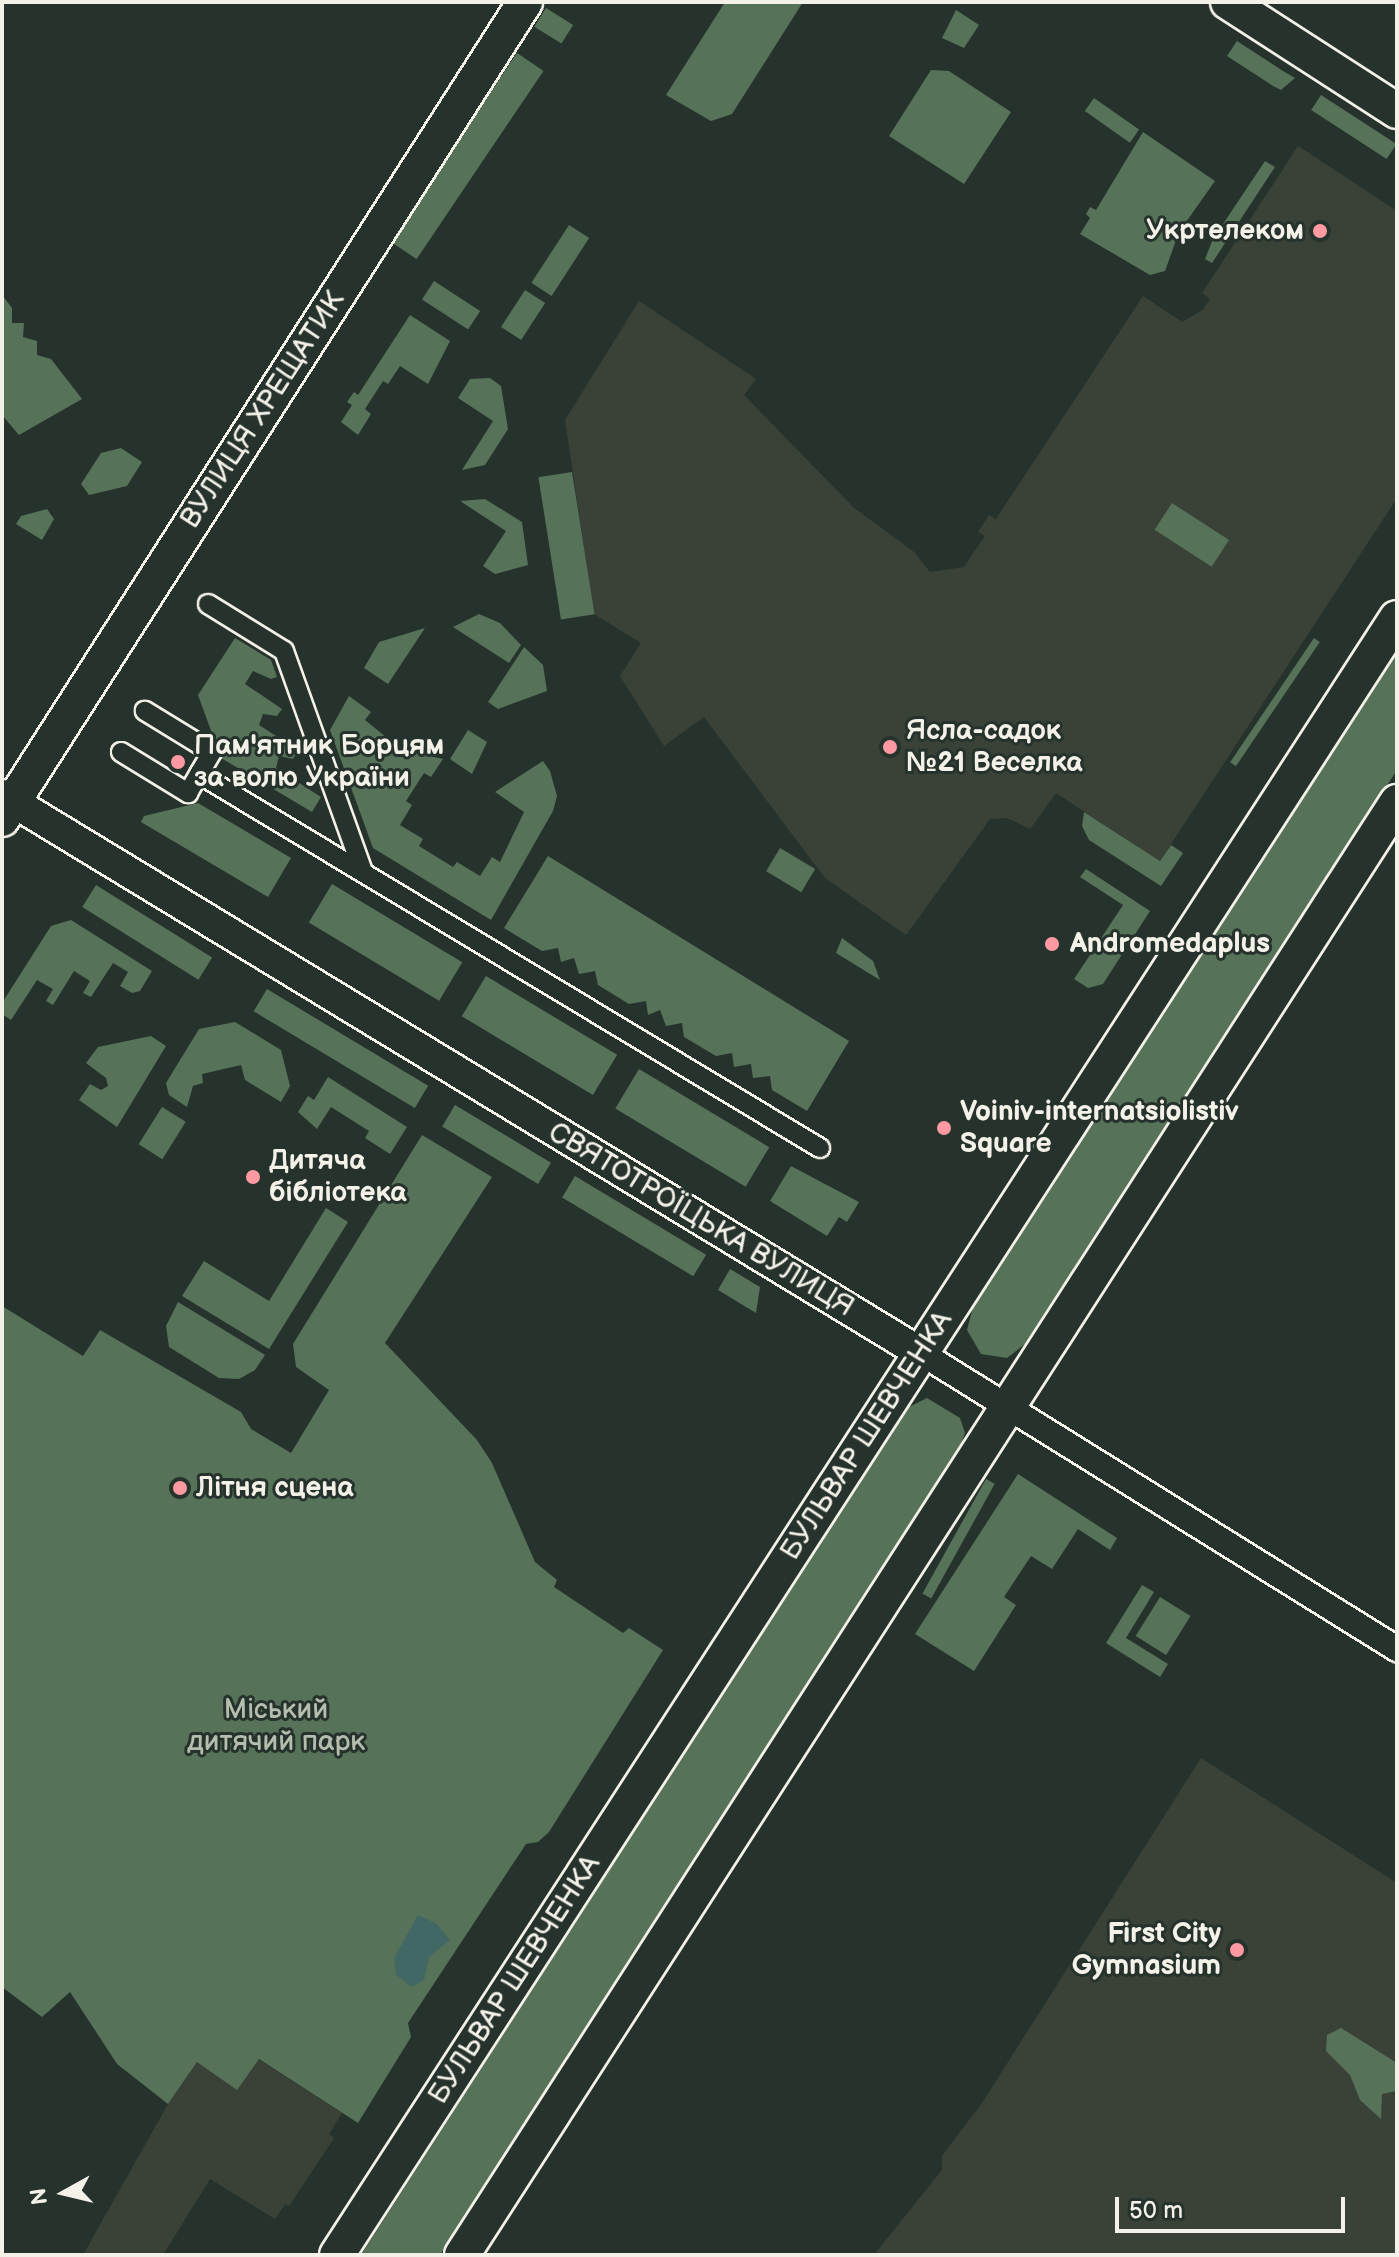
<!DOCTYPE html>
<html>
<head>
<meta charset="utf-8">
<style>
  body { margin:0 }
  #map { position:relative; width:1399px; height:2257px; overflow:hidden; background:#26332d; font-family:"Balsamiq Sans",sans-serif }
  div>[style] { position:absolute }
  .built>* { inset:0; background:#3a4238 }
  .green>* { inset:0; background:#567258; transform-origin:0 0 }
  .water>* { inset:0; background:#426866 }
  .roads { filter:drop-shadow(2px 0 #f4f1e8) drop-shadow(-2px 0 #f4f1e8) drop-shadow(0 2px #f4f1e8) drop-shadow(0 -2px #f4f1e8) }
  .pedestrian>* { height:18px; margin:-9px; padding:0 9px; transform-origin:9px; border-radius:9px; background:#26332d }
  .minor>* { height:24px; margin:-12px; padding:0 12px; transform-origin:12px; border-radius:12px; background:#26332d }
  .tertiary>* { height:30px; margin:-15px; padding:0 15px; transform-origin:15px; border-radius:15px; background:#26332d }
  .secondary>* { height:34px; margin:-17px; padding:0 17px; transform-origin:17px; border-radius:17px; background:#26332d }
  .dots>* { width:22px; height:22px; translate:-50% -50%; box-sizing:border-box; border:4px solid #26332d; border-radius:50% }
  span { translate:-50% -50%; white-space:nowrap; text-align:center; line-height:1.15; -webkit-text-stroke:6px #26332d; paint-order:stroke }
  .poi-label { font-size:28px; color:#f4f1e8; font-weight:700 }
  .right { translate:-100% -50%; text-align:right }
  .left { translate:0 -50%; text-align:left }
  .street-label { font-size:28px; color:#f4f1e8 }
  .park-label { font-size:28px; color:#b5beae }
  .frame { position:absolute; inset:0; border:4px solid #f4f1e8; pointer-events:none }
  .north { position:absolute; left:24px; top:2153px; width:80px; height:80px; -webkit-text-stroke:6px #26332d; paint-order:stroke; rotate:262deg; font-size:22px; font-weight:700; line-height:32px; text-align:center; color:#f4f1e8 }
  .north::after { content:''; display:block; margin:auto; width:28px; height:36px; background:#f4f1e8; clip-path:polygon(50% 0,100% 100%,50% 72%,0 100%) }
  .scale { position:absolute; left:1115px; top:2197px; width:230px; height:36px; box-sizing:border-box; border:4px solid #f4f1e8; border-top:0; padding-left:10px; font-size:24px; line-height:28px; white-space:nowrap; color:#f4f1e8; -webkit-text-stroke:6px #26332d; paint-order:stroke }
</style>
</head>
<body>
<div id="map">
  <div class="built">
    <i style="clip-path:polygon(1298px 146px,1397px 211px,1397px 498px,1160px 861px,1056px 793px,1030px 829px,1007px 818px,990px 819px,906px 935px,825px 878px,704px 717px,664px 746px,620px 676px,641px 643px,594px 614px,565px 420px,639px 301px,756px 379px,744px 395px,854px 508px,914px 552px,930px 572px,964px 567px,985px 536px,978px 532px,989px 515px,996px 519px,1143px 296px,1182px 322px,1204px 309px,1210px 299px,1202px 293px)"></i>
    <i style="clip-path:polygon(1201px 1758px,1397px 1883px,1397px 2255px,874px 2255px,942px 2170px,942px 2156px,982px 2103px)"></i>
    <i style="clip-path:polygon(258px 2059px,342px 2113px,329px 2134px,334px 2138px,289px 2206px,285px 2204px,275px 2219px,210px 2179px,163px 2255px,83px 2255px,168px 2104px,197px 2062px)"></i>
  </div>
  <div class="green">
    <i style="clip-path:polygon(725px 2px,803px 2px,732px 114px,711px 121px,666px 95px)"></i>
    <i style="left:546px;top:8px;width:32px;height:22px;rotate:32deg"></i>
    <i style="clip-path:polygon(956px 10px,979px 25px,964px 48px,942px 38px)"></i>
    <i style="clip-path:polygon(1237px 41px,1283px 71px,1295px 78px,1281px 90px,1273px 86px,1227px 56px)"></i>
    <i style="left:517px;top:53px;width:32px;height:227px;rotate:34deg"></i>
    <i style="clip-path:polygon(931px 70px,949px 71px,1011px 112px,964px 184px,889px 136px)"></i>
    <i style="left:1321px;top:95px;width:90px;height:18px;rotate:33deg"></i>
    <i style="left:1094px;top:98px;width:55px;height:16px;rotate:35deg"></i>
    <i style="clip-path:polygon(1143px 132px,1215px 181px,1179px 232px,1165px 271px,1150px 275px,1080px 234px,1090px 218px,1086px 214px,1090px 207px,1096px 210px)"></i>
    <i style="clip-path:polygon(1265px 161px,1275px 167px,1212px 263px,1205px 259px,1213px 239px)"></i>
    <i style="left:569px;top:225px;width:24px;height:69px;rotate:33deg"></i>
    <i style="left:434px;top:281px;width:55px;height:22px;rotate:33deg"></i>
    <i style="left:525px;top:290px;width:24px;height:44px;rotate:33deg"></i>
    <i style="clip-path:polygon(2px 295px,12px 308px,12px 323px,24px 323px,23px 337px,37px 341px,37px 355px,51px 359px,82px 399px,19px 435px,2px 415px)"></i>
    <i style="clip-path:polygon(410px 315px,450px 341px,428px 384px,400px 366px,388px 384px,383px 381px,365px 409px,371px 414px,358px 435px,341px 422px,352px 405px,347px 402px,354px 392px,358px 395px)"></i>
    <i style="clip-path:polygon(490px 378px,501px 386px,508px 429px,485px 465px,462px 470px,493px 421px,458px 398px,470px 379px)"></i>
    <i style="clip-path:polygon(121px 448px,142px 462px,127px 486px,89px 495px,81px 484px,101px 453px)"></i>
    <i style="left:572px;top:472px;width:144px;height:34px;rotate:81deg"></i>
    <i style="clip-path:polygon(485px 499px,522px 522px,528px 565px,495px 574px,483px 566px,506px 531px,460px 501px)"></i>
    <i style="left:1172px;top:503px;width:68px;height:32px;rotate:33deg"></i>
    <i style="clip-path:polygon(47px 509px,54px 519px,42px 540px,16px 524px,21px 516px)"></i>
    <i style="clip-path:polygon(479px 614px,500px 623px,521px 645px,509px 663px,453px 627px)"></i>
    <i style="clip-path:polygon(425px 628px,388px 684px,364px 668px,379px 642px)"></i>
    <i style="clip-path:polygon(235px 638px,271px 660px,277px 677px,271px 679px,253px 671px,245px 684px,282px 709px,277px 716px,263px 714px,259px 725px,298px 750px,293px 759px,279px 756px,276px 768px,321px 797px,312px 812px,221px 758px,198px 695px)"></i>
    <i style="left:1314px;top:638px;width:7px;height:150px;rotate:34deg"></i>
    <i style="clip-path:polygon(524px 647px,543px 665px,547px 691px,498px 709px,488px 702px)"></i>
    <i style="clip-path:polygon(1397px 652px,1397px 770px,1025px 1344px,1007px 1358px,981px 1354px,967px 1330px,973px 1307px)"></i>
    <i style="clip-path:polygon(349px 696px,371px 712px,365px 720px,392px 742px,405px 751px,443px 759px,431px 777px,424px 773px,406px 801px,412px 805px,400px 825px,423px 839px,419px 846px,453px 867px,457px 862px,480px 876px,492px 857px,500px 862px,524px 812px,495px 792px,543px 761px,550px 771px,557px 796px,553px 811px,491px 920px,373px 848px,330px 730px)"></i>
    <i style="clip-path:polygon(468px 730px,487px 742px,472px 774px,450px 759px)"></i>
    <i style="clip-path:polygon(198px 803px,291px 858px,268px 897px,141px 822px,144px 816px)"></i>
    <i style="clip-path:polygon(1084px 812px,1160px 861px,1171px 845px,1183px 853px,1161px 886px,1089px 840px,1082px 826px)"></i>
    <i style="left:780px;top:848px;width:41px;height:27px;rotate:31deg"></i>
    <i style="clip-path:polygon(548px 856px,849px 1041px,807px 1111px,772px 1090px,770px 1076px,753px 1078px,751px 1064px,734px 1067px,732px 1053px,716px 1056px,684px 1037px,682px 1023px,666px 1026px,660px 1010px,648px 1015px,646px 1001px,629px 1004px,598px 985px,595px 971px,579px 974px,574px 958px,561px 962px,558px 948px,542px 951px,504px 928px)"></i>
    <i style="clip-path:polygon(1086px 869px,1150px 911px,1103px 984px,1088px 988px,1074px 979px,1123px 905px,1080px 877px)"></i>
    <i style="left:332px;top:884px;width:152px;height:45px;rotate:31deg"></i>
    <i style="left:96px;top:885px;width:137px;height:26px;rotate:32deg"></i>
    <i style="clip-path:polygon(71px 920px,152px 971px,140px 991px,132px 993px,120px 986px,128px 972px,113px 963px,91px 997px,83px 993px,90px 981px,74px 971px,53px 1005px,46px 1001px,53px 989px,37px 980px,11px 1020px,2px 1014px,2px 1003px,51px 926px)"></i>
    <i style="clip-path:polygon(842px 938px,873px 961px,880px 980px,836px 953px)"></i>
    <i style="left:486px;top:976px;width:153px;height:47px;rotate:31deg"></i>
    <i style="left:267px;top:989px;width:188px;height:26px;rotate:31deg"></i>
    <i style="clip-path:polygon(235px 1022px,281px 1050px,290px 1086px,281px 1102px,245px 1080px,241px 1065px,202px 1074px,203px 1083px,193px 1086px,187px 1107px,169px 1095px,166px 1083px,199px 1029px)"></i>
    <i style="clip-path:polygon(151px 1036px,166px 1046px,117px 1127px,79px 1100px,90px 1084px,101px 1090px,108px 1086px,106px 1078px,86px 1063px,98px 1047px)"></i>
    <i style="left:639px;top:1069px;width:152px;height:46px;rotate:31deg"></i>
    <i style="clip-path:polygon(328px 1077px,407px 1127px,390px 1154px,365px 1138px,369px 1131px,331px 1107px,317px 1129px,298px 1112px,308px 1096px,314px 1100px)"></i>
    <i style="left:455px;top:1105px;width:112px;height:25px;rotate:31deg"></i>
    <i style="left:162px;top:1107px;width:28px;height:44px;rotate:32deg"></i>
    <i style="clip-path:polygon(422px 1135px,492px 1177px,385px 1343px,477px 1440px,492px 1463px,535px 1562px,557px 1580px,554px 1587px,623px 1633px,629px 1628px,663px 1650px,549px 1832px,538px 1842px,526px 1844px,408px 2023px,411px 2037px,358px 2123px,259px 2059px,237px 2090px,197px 2062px,168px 2104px,117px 2064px,70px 1992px,42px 2017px,2px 1987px,2px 1306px,83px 1356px,100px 1330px,241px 1412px,251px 1429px,291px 1453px,329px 1390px,296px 1367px,293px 1344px)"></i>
    <i style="clip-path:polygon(791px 1166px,859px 1202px,847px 1222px,839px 1217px,827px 1236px,770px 1201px)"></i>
    <i style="left:575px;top:1176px;width:153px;height:25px;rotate:31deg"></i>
    <i style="clip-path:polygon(326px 1208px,348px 1222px,269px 1349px,182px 1296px,204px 1261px,269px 1301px)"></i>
    <i style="clip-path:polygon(730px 1269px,760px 1287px,756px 1313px,718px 1290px)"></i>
    <i style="clip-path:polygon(178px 1302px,265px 1355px,255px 1370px,239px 1379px,219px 1378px,169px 1347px,166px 1326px)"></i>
    <i style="clip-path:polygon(927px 1398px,960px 1418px,965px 1433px,958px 1453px,440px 2255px,361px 2255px,907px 1408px)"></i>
    <i style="clip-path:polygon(1018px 1474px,1117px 1538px,1110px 1550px,1078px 1529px,1052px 1569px,1031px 1556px,1004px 1597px,1016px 1605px,974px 1671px,915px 1634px)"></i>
    <i style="left:986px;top:1479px;width:10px;height:131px;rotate:29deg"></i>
    <i style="clip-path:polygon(1142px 1585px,1154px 1592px,1126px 1638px,1168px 1664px,1160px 1677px,1106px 1643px)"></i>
    <i style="left:1160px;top:1597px;width:36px;height:46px;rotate:32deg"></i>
    <i style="clip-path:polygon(1341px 2028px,1397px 2063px,1397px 2091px,1382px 2094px,1381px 2119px,1360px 2100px,1350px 2075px,1326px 2051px,1327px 2035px)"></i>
  </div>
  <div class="water">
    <i style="clip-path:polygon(418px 1915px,437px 1924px,450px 1940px,429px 1957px,424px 1980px,412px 1987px,396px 1975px,394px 1958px)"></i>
  </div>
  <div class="roads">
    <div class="pedestrian">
      <i style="left:208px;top:604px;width:89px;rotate:31.7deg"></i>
      <i style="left:284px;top:651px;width:235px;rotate:70.3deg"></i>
      <i style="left:121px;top:752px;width:79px;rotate:31.5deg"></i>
      <i style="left:188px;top:793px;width:48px;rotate:-59.7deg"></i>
      <i style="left:212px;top:752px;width:79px;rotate:-148.5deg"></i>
      <i style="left:199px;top:774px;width:725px;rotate:31.06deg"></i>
    </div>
    <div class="minor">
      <i style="left:921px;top:1353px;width:561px;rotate:31.88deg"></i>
    </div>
    <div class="tertiary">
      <i style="left:2px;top:795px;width:1075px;rotate:31.27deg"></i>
    </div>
    <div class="secondary">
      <i style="left:1228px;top:2px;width:201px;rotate:32.8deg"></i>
      <i style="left:2px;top:819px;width:970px;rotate:-57.37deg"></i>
      <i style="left:337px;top:2255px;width:1950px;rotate:-57.08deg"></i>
      <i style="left:462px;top:2255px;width:1728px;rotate:-57.24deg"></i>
    </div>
  </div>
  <div class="dots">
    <i style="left:1320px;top:231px;background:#ff9aa2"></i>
    <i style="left:890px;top:747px;background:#ff9aa2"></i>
    <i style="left:178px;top:762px;background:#ff9aa2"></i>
    <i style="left:1052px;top:944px;background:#ff9aa2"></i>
    <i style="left:944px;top:1128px;background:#ff9aa2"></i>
    <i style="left:253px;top:1177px;background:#ff9aa2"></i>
    <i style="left:180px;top:1488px;background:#ff9aa2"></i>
    <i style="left:1237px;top:1950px;background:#ff9aa2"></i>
  </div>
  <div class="poi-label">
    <span class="right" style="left:1304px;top:231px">Укртелеком</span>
    <span class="left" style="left:906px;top:747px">Ясла-садок<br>№21 Веселка</span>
    <span class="left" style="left:194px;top:762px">Пам'ятник Борцям<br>за волю України</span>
    <span class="left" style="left:1070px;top:944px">Andromedaplus</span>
    <span class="left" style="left:960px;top:1128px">Voiniv-internatsiolistiv<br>Square</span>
    <span class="left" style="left:269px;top:1177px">Дитяча<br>бібліотека</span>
    <span class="left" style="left:196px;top:1488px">Літня сцена</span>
    <span class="right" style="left:1221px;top:1950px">First City<br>Gymnasium</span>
  </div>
  <div class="street-label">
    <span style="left:263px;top:410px;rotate:-57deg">ВУЛИЦЯ ХРЕЩАТИК</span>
    <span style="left:701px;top:1220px;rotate:31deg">СВЯТОТРОЇЦЬКА ВУЛИЦЯ</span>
    <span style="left:867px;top:1436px;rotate:-57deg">БУЛЬВАР ШЕВЧЕНКА</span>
    <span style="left:515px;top:1980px;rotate:-57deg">БУЛЬВАР ШЕВЧЕНКА</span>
  </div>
  <div class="park-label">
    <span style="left:276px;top:1726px">Міський<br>дитячий парк</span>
  </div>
  <div class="frame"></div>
  <div class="north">N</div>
  <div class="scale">50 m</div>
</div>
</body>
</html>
